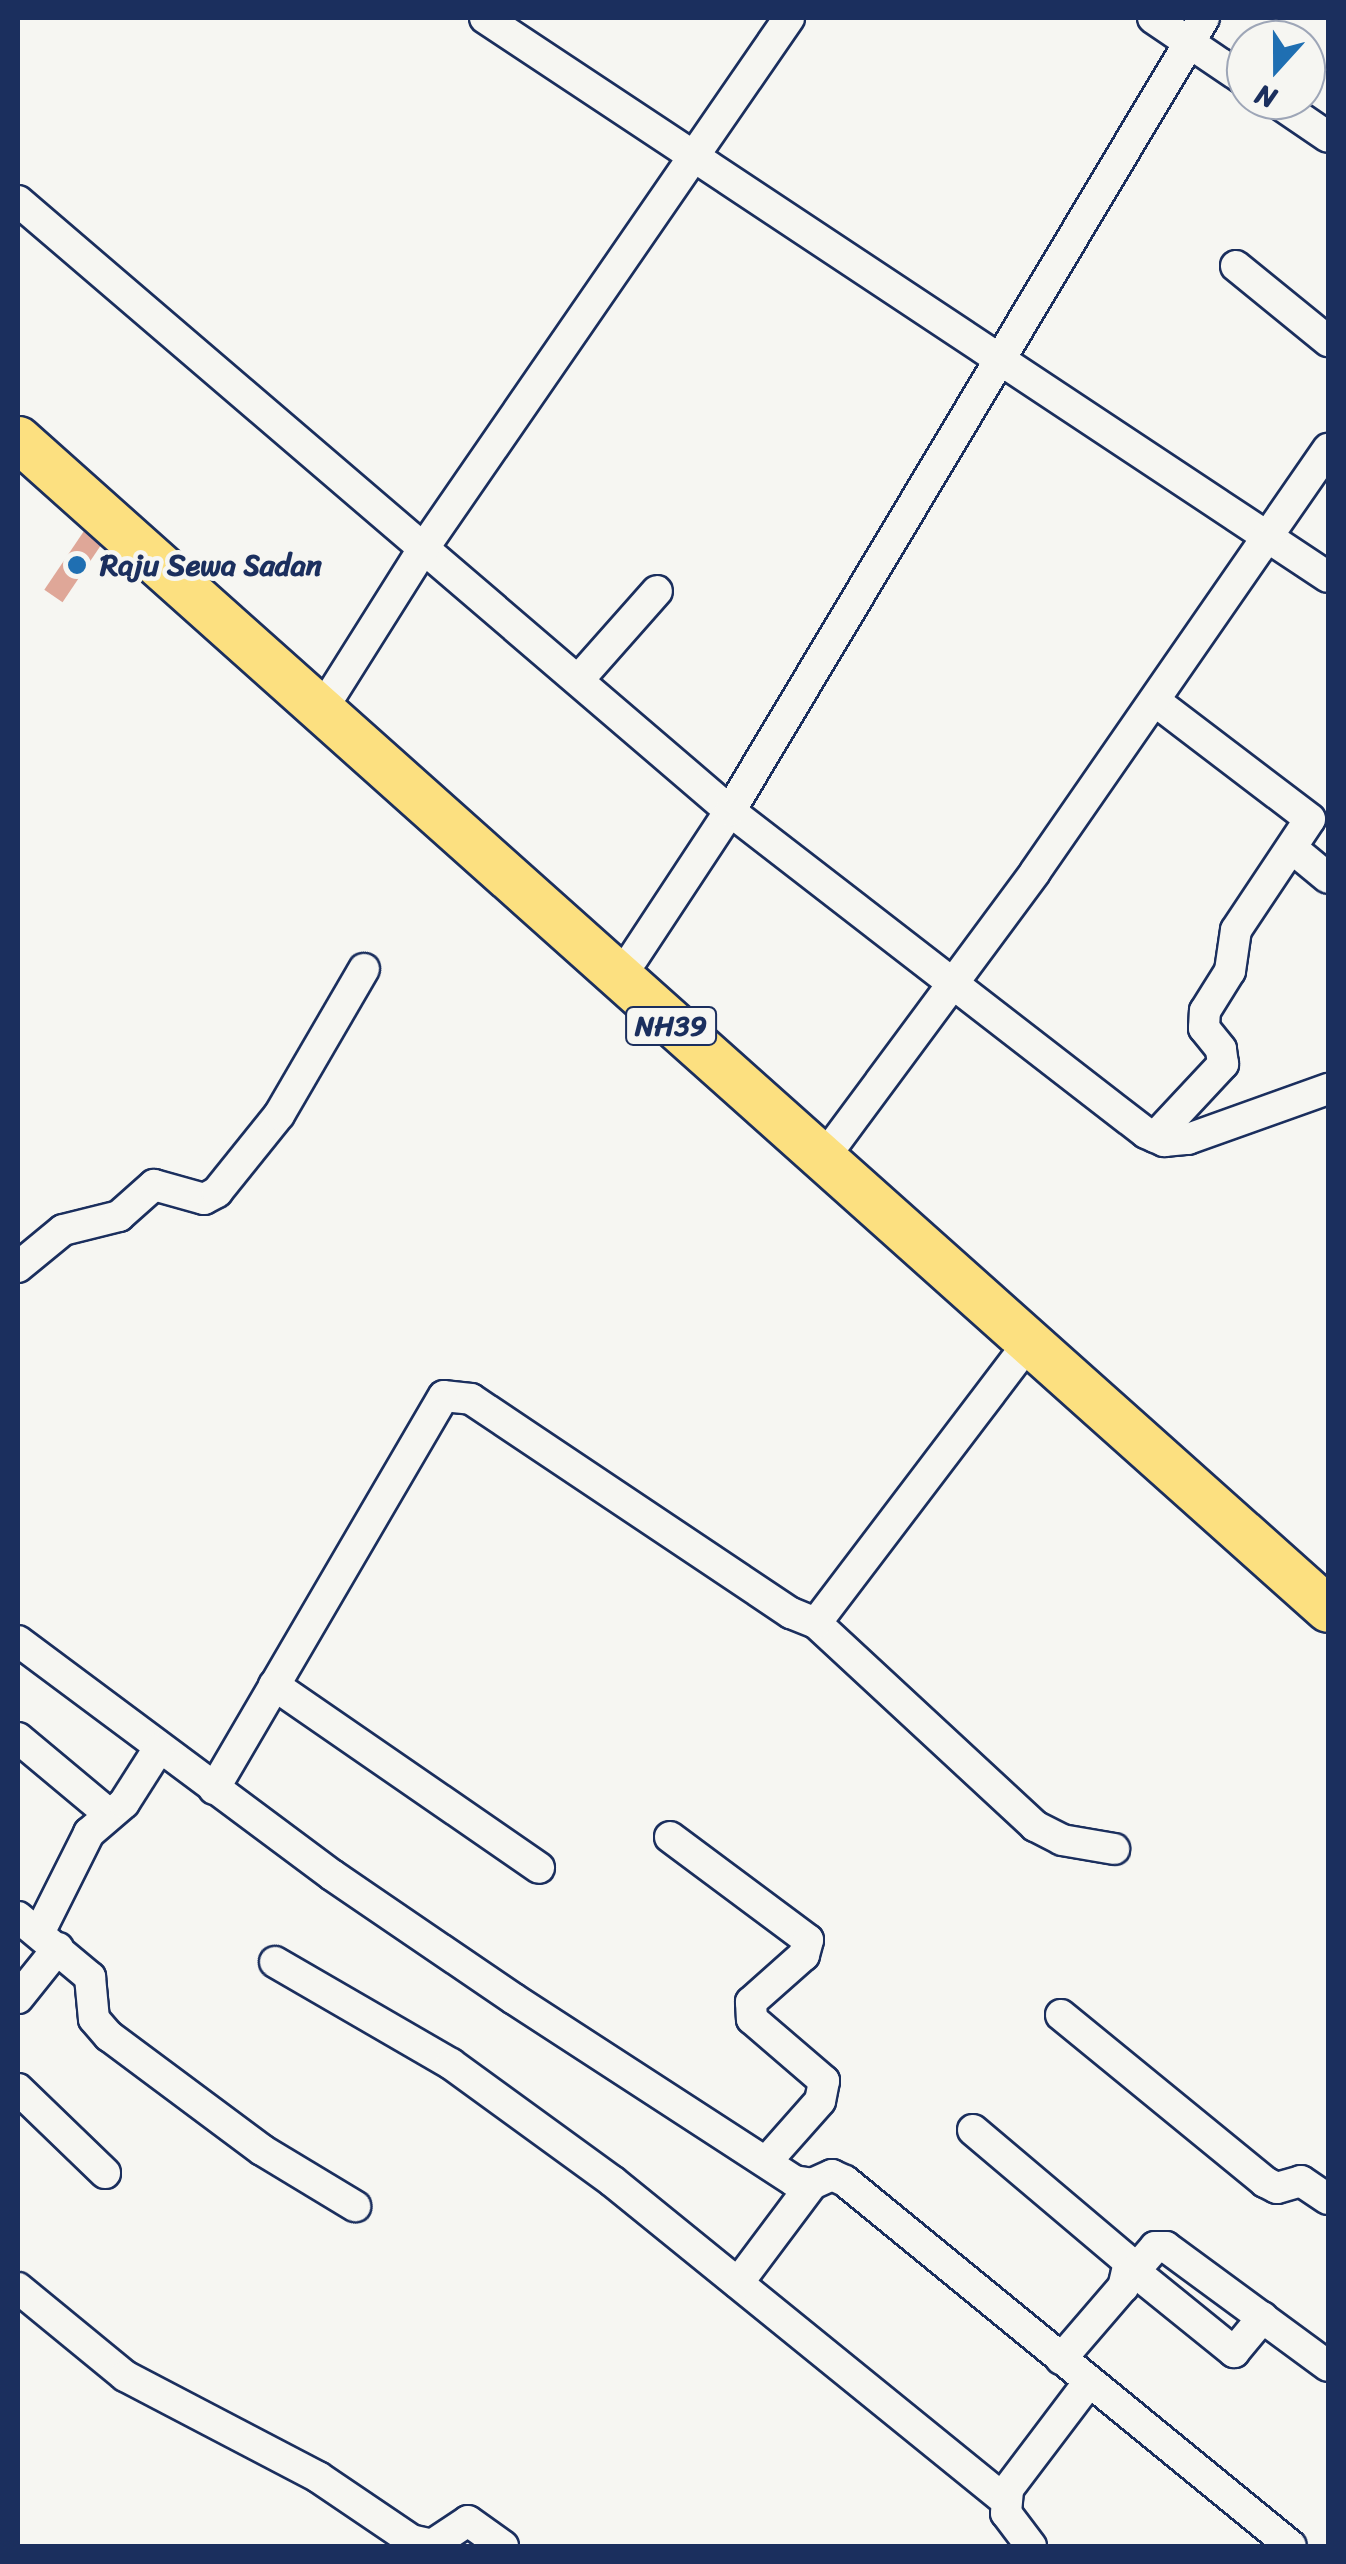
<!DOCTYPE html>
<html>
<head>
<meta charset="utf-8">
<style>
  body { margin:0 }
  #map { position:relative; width:1346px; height:2564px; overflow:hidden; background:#f6f6f2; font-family:Sriracha,sans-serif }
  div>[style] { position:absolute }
  .building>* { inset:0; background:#dfa798; transform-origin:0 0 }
  .roads { filter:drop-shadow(2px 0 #1b2f5e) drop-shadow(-2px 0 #1b2f5e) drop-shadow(0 2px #1b2f5e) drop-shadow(0 -2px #1b2f5e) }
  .minor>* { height:30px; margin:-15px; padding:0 15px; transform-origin:15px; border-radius:15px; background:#f6f6f2 }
  .highway>* { height:45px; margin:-22.5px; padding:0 22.5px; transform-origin:22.5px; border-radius:22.5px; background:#fce080 }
  .dots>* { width:28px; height:28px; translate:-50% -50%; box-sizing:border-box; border:5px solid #f6f6f2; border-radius:50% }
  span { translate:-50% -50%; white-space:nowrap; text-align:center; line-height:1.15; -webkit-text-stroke:9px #f6f6f2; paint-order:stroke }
  .shield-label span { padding:2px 8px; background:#f6f6f2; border:2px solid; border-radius:8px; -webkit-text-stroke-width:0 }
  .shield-label { font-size:28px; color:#1b2f5e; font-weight:700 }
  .poi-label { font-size:30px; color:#1b2f5e; font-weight:700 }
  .left { translate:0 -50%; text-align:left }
  .frame { position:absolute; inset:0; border:20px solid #1b2f5e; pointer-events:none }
  .north { position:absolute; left:1226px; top:20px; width:100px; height:100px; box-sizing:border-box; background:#f6f6f2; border:2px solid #9ea6b7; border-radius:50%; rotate:201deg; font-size:28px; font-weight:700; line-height:40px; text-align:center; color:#1b2f5e }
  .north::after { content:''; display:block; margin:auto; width:35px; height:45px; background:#1f6fb2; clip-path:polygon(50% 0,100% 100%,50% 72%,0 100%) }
</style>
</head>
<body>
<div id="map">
  <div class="building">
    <i style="left:84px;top:531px;width:22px;height:71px;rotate:34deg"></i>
  </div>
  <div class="roads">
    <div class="minor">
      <i style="left:485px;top:18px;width:1011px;rotate:33.55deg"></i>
      <i style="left:1153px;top:18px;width:112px;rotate:34.1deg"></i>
      <i style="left:1274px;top:100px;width:65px;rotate:34.4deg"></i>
      <i style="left:18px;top:201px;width:938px;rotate:40.59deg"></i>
      <i style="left:730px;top:811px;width:526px;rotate:37.74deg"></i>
      <i style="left:1146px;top:1133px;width:20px;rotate:24deg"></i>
      <i style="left:1164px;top:1141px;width:24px;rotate:-5deg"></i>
      <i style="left:1188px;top:1139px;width:149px;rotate:-19.7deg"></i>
      <i style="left:1236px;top:266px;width:119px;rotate:39.2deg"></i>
      <i style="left:580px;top:678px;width:116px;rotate:-48.5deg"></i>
      <i style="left:333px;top:692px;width:169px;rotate:-57.8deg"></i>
      <i style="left:423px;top:549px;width:645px;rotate:-55.42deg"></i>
      <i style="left:1293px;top:849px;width:45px;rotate:39.6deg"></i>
      <i style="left:633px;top:958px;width:176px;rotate:-56.6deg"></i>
      <i style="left:730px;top:811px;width:924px;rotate:-59.13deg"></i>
      <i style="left:1155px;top:1137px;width:100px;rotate:-47deg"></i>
      <i style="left:1223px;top:1064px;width:15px;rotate:-98deg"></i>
      <i style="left:1221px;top:1049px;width:27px;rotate:-129deg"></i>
      <i style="left:1204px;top:1028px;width:17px;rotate:-87deg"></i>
      <i style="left:1205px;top:1011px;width:47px;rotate:-58deg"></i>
      <i style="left:1230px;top:971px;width:41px;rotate:-81.7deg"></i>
      <i style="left:1236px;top:930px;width:133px;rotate:-56.3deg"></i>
      <i style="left:1310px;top:819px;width:195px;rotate:-142.7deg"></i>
      <i style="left:837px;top:1140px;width:333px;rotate:-53.5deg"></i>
      <i style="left:1035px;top:872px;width:515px;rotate:-55.29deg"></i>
      <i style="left:18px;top:1267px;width:58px;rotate:-39.4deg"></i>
      <i style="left:63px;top:1230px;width:58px;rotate:-14deg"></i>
      <i style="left:119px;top:1216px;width:47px;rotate:-41.5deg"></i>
      <i style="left:154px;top:1185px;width:52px;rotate:15.6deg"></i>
      <i style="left:204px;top:1199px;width:15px;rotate:-28deg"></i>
      <i style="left:217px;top:1192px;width:99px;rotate:-51.2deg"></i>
      <i style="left:279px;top:1115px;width:169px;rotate:-59.8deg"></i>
      <i style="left:816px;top:1623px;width:299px;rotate:42.8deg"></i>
      <i style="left:1035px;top:1826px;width:30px;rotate:27deg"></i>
      <i style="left:1062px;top:1840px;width:53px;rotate:9.8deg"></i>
      <i style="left:18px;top:1641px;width:392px;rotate:36.7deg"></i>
      <i style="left:332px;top:1875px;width:220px;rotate:34.3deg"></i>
      <i style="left:514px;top:1999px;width:334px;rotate:33deg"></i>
      <i style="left:794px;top:2181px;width:18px;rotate:9deg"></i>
      <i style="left:812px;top:2184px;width:22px;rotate:-24deg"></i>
      <i style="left:832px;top:2175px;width:14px;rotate:25deg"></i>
      <i style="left:845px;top:2181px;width:576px;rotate:39.3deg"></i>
      <i style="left:274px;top:1685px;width:322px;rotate:34.6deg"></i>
      <i style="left:18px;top:1738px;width:119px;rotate:39.9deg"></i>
      <i style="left:214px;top:1789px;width:455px;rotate:-59.7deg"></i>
      <i style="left:444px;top:1396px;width:27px;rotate:6deg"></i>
      <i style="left:471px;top:1399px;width:385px;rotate:33.8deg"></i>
      <i style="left:791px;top:1613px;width:27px;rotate:22deg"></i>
      <i style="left:816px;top:1623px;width:354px;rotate:-52.8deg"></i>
      <i style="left:670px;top:1837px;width:172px;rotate:36.7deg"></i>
      <i style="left:808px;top:1940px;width:16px;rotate:105deg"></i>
      <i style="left:804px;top:1955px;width:71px;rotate:138.4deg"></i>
      <i style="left:751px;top:2002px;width:17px;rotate:87deg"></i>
      <i style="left:752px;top:2019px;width:95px;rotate:40.7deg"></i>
      <i style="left:824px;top:2081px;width:20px;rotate:101deg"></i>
      <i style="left:820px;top:2101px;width:81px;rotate:131.5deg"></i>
      <i style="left:18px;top:1917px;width:94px;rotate:39.8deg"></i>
      <i style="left:90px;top:1977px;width:42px;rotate:84.6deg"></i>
      <i style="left:94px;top:2019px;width:23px;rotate:49deg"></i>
      <i style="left:109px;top:2036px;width:191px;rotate:36.7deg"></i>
      <i style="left:262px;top:2150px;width:109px;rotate:31.1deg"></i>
      <i style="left:39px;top:1933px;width:112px;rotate:-63.4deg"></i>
      <i style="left:89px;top:1833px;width:46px;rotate:-40.6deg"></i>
      <i style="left:124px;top:1803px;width:65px;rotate:-57.5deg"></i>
      <i style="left:275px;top:1962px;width:203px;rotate:30.1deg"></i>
      <i style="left:451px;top:2064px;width:199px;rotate:36deg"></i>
      <i style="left:612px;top:2181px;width:506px;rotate:39.07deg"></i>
      <i style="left:18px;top:1998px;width:64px;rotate:-51.3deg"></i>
      <i style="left:1061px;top:2015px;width:264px;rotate:39.3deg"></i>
      <i style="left:1265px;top:2182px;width:13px;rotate:27deg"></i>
      <i style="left:1277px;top:2188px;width:25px;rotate:-16deg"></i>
      <i style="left:1301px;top:2181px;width:32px;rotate:34deg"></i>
      <i style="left:18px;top:2089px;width:121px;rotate:44deg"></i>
      <i style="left:973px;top:2130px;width:204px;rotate:40.2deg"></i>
      <i style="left:1129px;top:2262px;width:26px;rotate:103deg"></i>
      <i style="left:1123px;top:2287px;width:95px;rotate:130.7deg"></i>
      <i style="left:1134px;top:2271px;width:129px;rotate:39deg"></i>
      <i style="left:1234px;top:2352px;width:45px;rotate:-50.4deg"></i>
      <i style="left:1130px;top:2276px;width:38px;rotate:-49deg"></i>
      <i style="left:1155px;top:2247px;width:11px"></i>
      <i style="left:1166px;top:2247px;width:201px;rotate:36.3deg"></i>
      <i style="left:738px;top:2283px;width:124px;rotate:-53.2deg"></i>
      <i style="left:18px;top:2288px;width:139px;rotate:39.4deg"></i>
      <i style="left:125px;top:2376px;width:218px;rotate:27.6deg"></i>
      <i style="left:318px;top:2477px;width:112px;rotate:34.1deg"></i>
      <i style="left:411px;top:2540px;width:22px;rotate:13deg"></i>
      <i style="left:432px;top:2545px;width:43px;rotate:-33.7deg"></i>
      <i style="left:468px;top:2521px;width:43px;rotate:35.5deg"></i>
      <i style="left:1031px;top:2546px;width:41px;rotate:-127.1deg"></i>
      <i style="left:1006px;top:2513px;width:24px;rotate:-85deg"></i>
      <i style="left:1008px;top:2489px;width:134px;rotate:-52.9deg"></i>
    </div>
    <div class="highway">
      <i style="left:18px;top:439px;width:1756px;rotate:41.77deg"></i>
    </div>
  </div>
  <div class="dots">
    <i style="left:77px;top:565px;background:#1f6fb2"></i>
  </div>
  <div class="shield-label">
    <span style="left:671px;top:1026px">NH39</span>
  </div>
  <div class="poi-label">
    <span class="left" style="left:100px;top:565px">Raju Sewa Sadan</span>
  </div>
  <div class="frame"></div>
  <div class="north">N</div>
</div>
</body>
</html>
